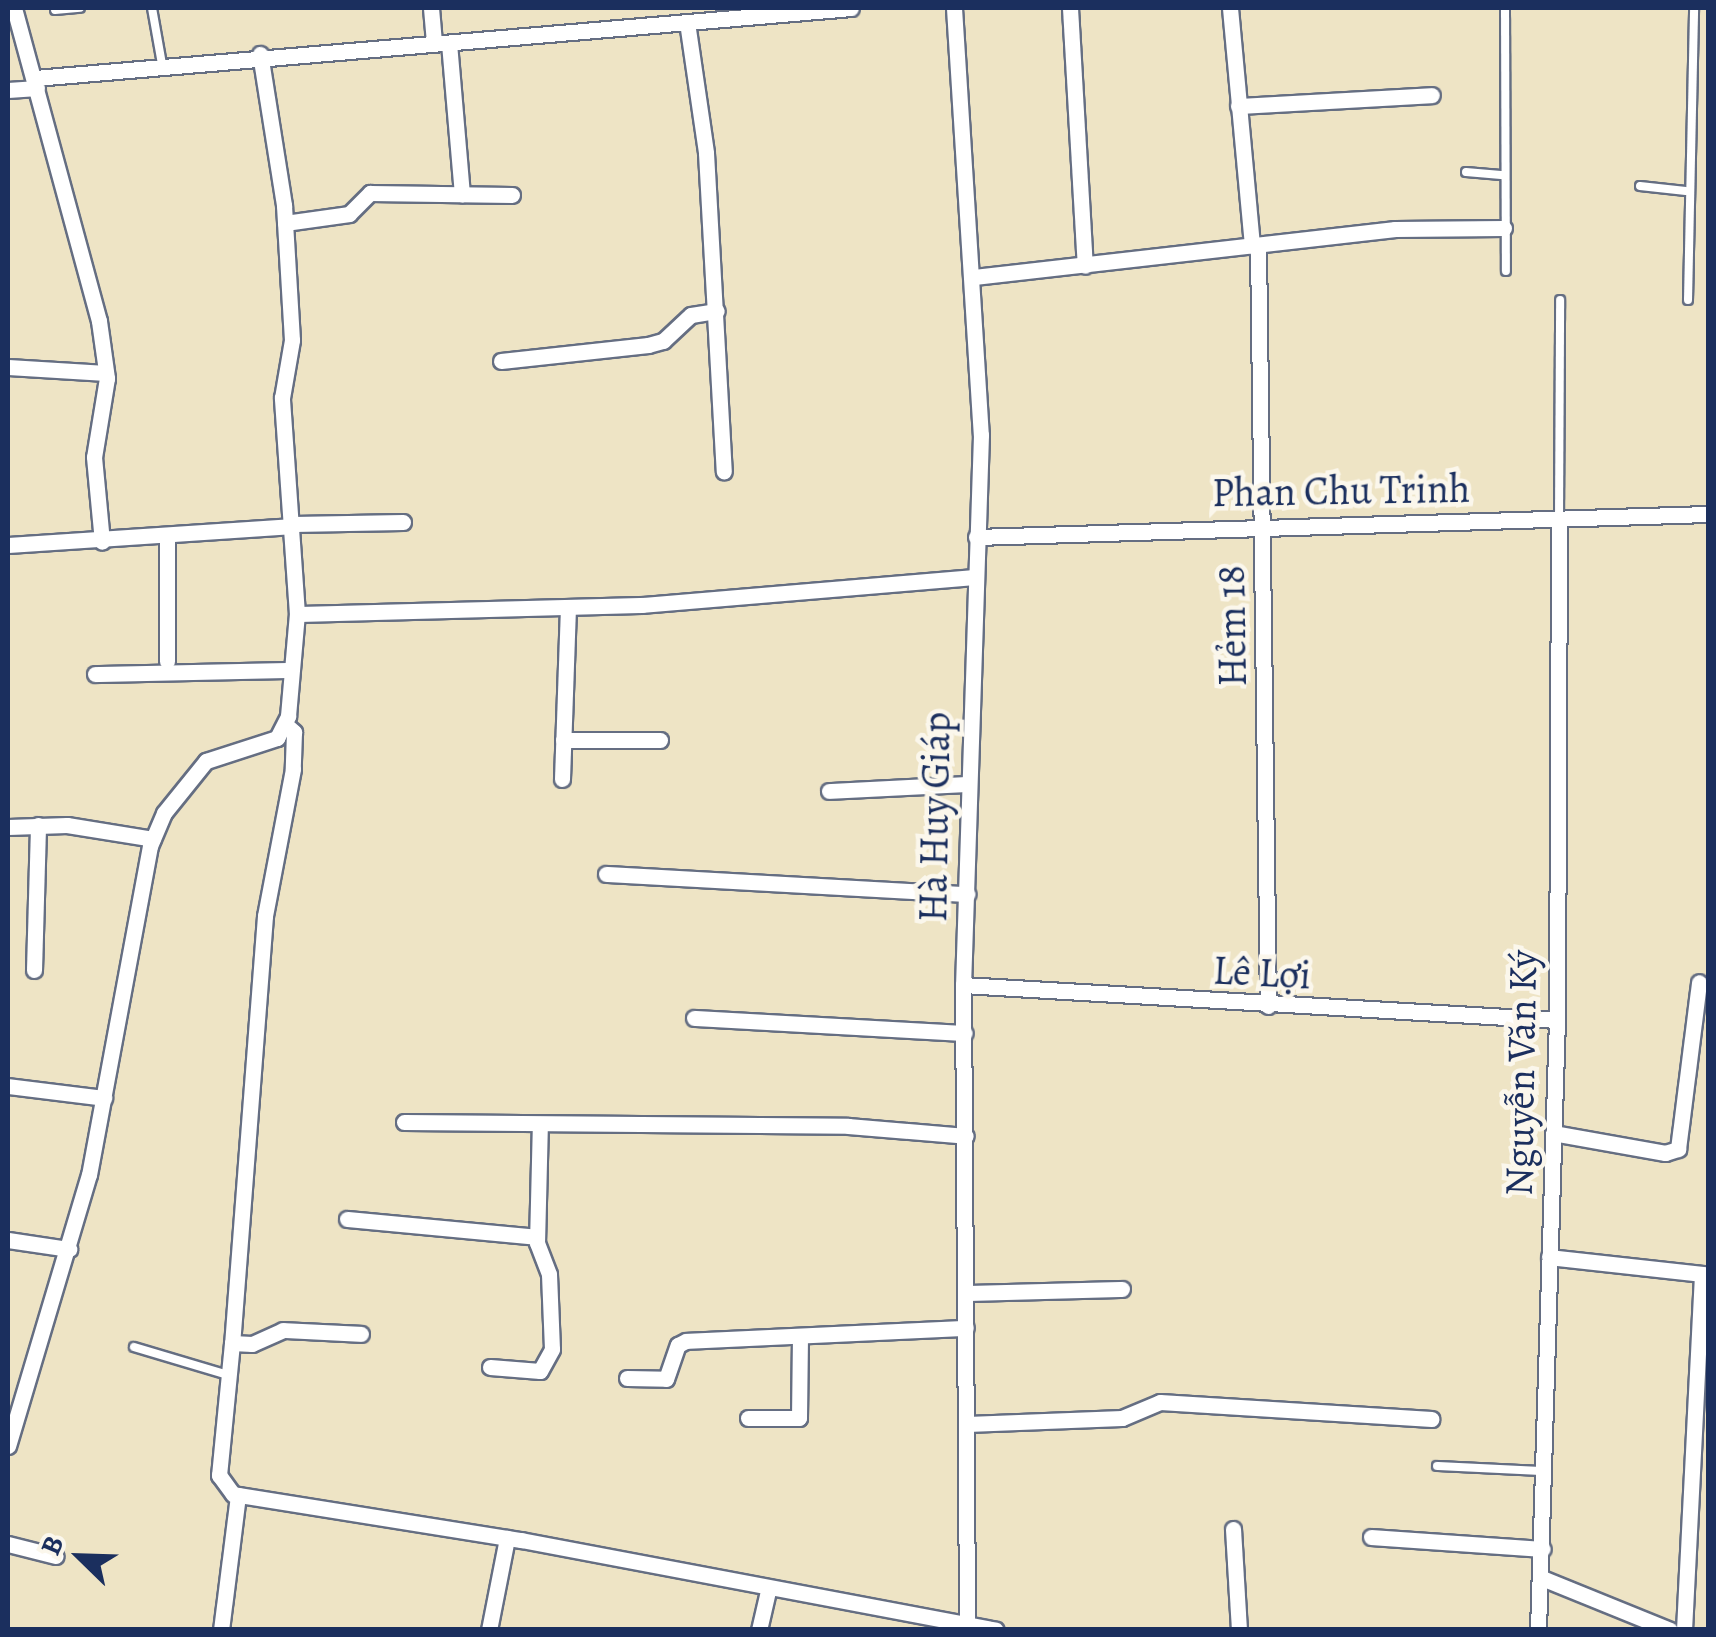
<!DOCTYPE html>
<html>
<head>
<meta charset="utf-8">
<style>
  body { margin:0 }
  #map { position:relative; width:1716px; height:1637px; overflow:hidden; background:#eee4c5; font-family:Alegreya,serif }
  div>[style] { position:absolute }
  .roads { filter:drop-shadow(2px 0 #656e82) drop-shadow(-2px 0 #656e82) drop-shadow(0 2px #656e82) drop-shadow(0 -2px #656e82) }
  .lane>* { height:8px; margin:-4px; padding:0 4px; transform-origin:4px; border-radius:4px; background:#fff }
  .street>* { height:15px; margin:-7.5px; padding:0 7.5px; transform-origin:7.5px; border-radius:7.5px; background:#fff }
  span { translate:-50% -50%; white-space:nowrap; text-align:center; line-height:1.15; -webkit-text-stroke:9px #fbf7ec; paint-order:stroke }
  .street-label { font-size:40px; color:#1b2f5e }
  .frame { position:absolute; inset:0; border:10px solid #1b2f5e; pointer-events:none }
  .north { position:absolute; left:30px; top:1507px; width:100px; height:100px; -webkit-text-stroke:8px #fbf7ec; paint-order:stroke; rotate:293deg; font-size:28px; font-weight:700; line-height:40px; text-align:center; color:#1b2f5e }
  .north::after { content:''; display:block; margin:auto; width:35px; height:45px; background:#1b2f5e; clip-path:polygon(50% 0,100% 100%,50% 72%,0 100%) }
</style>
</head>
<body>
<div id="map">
  <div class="roads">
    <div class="lane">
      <i style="left:152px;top:8px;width:57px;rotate:79.9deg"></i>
      <i style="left:1505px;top:8px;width:263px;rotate:89.8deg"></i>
      <i style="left:55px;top:10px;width:25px;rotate:-5deg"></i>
      <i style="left:1466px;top:172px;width:38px;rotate:5deg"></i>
      <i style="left:1640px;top:186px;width:46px;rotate:6.2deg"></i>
      <i style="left:1688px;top:300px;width:292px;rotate:-88.8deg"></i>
      <i style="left:1559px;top:518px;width:218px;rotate:-89.7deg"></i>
      <i style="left:134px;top:1347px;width:98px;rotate:16.6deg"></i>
      <i style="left:1437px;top:1466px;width:105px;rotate:2.7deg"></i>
    </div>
    <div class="street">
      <i style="left:14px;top:8px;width:324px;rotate:74.8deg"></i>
      <i style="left:99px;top:321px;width:58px;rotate:82deg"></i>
      <i style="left:107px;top:378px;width:80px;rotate:99.3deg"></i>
      <i style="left:94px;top:457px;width:85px;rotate:84.6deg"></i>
      <i style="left:431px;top:8px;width:36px;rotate:85deg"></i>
      <i style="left:954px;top:8px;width:428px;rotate:86.4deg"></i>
      <i style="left:981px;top:435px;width:550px;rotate:91.87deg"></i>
      <i style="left:963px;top:985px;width:645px;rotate:89.64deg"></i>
      <i style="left:1070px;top:8px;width:258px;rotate:86.7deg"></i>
      <i style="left:1230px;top:8px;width:239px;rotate:84.7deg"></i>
      <i style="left:687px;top:22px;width:132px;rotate:81.7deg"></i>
      <i style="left:706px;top:153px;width:319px;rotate:86.8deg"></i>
      <i style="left:449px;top:43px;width:152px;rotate:85.1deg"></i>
      <i style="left:35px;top:78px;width:819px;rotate:-4.9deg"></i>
      <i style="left:8px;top:90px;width:29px;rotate:-4deg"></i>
      <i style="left:1238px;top:106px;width:194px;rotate:-3.2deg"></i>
      <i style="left:285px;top:223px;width:65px;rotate:-8deg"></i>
      <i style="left:349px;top:214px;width:30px;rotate:-45deg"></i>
      <i style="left:370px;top:193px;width:142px;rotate:0.8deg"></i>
      <i style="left:1258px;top:245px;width:761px;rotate:89.25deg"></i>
      <i style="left:974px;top:277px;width:424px;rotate:-6.5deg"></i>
      <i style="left:1395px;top:229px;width:109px;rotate:-0.5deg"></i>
      <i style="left:501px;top:361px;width:148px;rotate:-6.2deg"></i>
      <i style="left:648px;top:345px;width:16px;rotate:-15deg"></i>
      <i style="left:663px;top:341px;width:38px;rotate:-43deg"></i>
      <i style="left:691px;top:315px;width:26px;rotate:-9deg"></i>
      <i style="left:8px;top:367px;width:98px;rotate:3.5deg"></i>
      <i style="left:293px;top:524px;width:110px;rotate:-1deg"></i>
      <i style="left:976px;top:537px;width:732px;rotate:-1.8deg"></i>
      <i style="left:8px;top:545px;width:286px;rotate:-3.8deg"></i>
      <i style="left:297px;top:614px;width:345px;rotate:-1.5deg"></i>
      <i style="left:642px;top:605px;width:332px;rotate:-4.8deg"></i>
      <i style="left:167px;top:661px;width:124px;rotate:-90deg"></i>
      <i style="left:95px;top:674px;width:196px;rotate:-1.2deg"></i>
      <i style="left:286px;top:725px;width:11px;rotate:41deg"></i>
      <i style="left:294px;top:732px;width:37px;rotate:92deg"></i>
      <i style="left:293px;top:769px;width:150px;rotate:100.8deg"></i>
      <i style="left:265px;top:916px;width:428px;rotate:94.4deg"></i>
      <i style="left:232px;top:1343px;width:20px;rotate:3deg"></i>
      <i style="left:252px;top:1344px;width:34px;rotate:-24deg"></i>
      <i style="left:283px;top:1330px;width:78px;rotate:2.9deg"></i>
      <i style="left:563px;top:740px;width:97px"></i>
      <i style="left:562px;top:779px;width:171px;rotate:-88deg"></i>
      <i style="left:829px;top:791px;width:140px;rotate:-2.9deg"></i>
      <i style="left:8px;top:827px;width:59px;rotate:-1.9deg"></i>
      <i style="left:67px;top:825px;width:87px;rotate:9.2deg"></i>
      <i style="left:606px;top:874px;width:362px;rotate:3.2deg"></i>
      <i style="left:34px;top:970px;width:145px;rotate:-88.4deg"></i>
      <i style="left:963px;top:985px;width:595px;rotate:3.37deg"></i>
      <i style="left:694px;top:1018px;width:271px;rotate:3.2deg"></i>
      <i style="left:8px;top:1086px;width:97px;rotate:7.1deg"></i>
      <i style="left:404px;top:1122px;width:444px;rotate:0.5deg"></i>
      <i style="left:848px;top:1126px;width:118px;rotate:4.8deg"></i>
      <i style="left:1553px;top:1133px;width:114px;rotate:10.1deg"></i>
      <i style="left:1665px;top:1153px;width:14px;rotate:-17deg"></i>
      <i style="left:1678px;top:1149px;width:168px;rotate:-82.8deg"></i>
      <i style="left:347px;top:1219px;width:190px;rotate:5.4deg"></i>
      <i style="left:8px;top:1240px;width:62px;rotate:8.4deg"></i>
      <i style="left:1549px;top:1257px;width:154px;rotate:6.3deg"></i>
      <i style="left:966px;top:1293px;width:156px;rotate:-1.5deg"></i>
      <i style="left:232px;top:1343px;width:133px;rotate:95.6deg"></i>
      <i style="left:219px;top:1475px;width:24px;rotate:54deg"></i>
      <i style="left:233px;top:1494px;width:292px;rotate:9.1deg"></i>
      <i style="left:521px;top:1540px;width:483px;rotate:10.7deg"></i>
      <i style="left:490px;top:1367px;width:50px;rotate:4.6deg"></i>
      <i style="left:540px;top:1371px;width:25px;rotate:-61deg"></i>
      <i style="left:552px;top:1349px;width:75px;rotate:-92.3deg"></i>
      <i style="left:549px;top:1274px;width:33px;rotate:-111deg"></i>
      <i style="left:537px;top:1243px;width:119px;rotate:-88.6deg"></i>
      <i style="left:627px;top:1378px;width:39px;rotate:1deg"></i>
      <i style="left:666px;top:1379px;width:36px;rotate:-71deg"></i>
      <i style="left:678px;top:1345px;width:9px;rotate:-27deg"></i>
      <i style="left:686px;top:1341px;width:280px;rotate:-2.7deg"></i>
      <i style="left:748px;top:1418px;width:51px"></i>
      <i style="left:799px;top:1418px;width:82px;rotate:-89.3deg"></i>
      <i style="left:967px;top:1424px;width:155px;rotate:-2.2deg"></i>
      <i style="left:1122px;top:1418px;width:41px;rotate:-22.8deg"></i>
      <i style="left:1160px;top:1402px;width:272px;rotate:3.6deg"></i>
      <i style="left:8px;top:1446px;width:283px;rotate:-73.4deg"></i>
      <i style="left:89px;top:1175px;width:335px;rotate:-79.5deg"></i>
      <i style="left:150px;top:846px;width:36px;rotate:-67deg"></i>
      <i style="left:164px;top:813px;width:67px;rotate:-51.1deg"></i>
      <i style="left:206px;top:761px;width:75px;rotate:-17.9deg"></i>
      <i style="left:277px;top:738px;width:25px;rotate:-63deg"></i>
      <i style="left:288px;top:716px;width:102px;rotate:-85deg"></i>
      <i style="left:297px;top:614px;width:217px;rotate:-94deg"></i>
      <i style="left:282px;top:398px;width:59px;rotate:-80.2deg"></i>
      <i style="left:292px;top:340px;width:135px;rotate:-93.4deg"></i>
      <i style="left:284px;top:205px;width:153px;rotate:-99deg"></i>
      <i style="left:1233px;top:1529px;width:101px;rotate:86.6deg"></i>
      <i style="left:1371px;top:1537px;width:172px;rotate:4deg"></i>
      <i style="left:8px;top:1544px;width:49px;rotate:14.3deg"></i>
      <i style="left:1542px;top:1578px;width:138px;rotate:22.1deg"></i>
      <i style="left:221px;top:1630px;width:136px;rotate:-82.8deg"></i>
      <i style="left:489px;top:1630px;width:94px;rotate:-78.9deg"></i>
      <i style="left:759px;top:1630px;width:40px;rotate:-77deg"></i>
      <i style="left:1538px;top:1630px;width:610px;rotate:-88.22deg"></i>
      <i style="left:1557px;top:1020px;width:502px;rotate:-89.77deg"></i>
      <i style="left:1684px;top:1630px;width:356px;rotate:-87.1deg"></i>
      <i style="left:1702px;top:1274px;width:6px;rotate:9deg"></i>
    </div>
  </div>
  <div class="street-label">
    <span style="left:1341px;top:491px;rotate:-1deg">Phan Chu Trinh</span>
    <span style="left:1232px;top:626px;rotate:-91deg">Hẻm 18</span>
    <span style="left:935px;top:817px;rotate:-89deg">Hà Huy Giáp</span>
    <span style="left:1262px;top:973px;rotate:3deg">Lê Lợi</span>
    <span style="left:1521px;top:1073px;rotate:-89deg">Nguyễn Văn Ký</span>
  </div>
  <div class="frame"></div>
  <div class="north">B</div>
</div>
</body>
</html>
